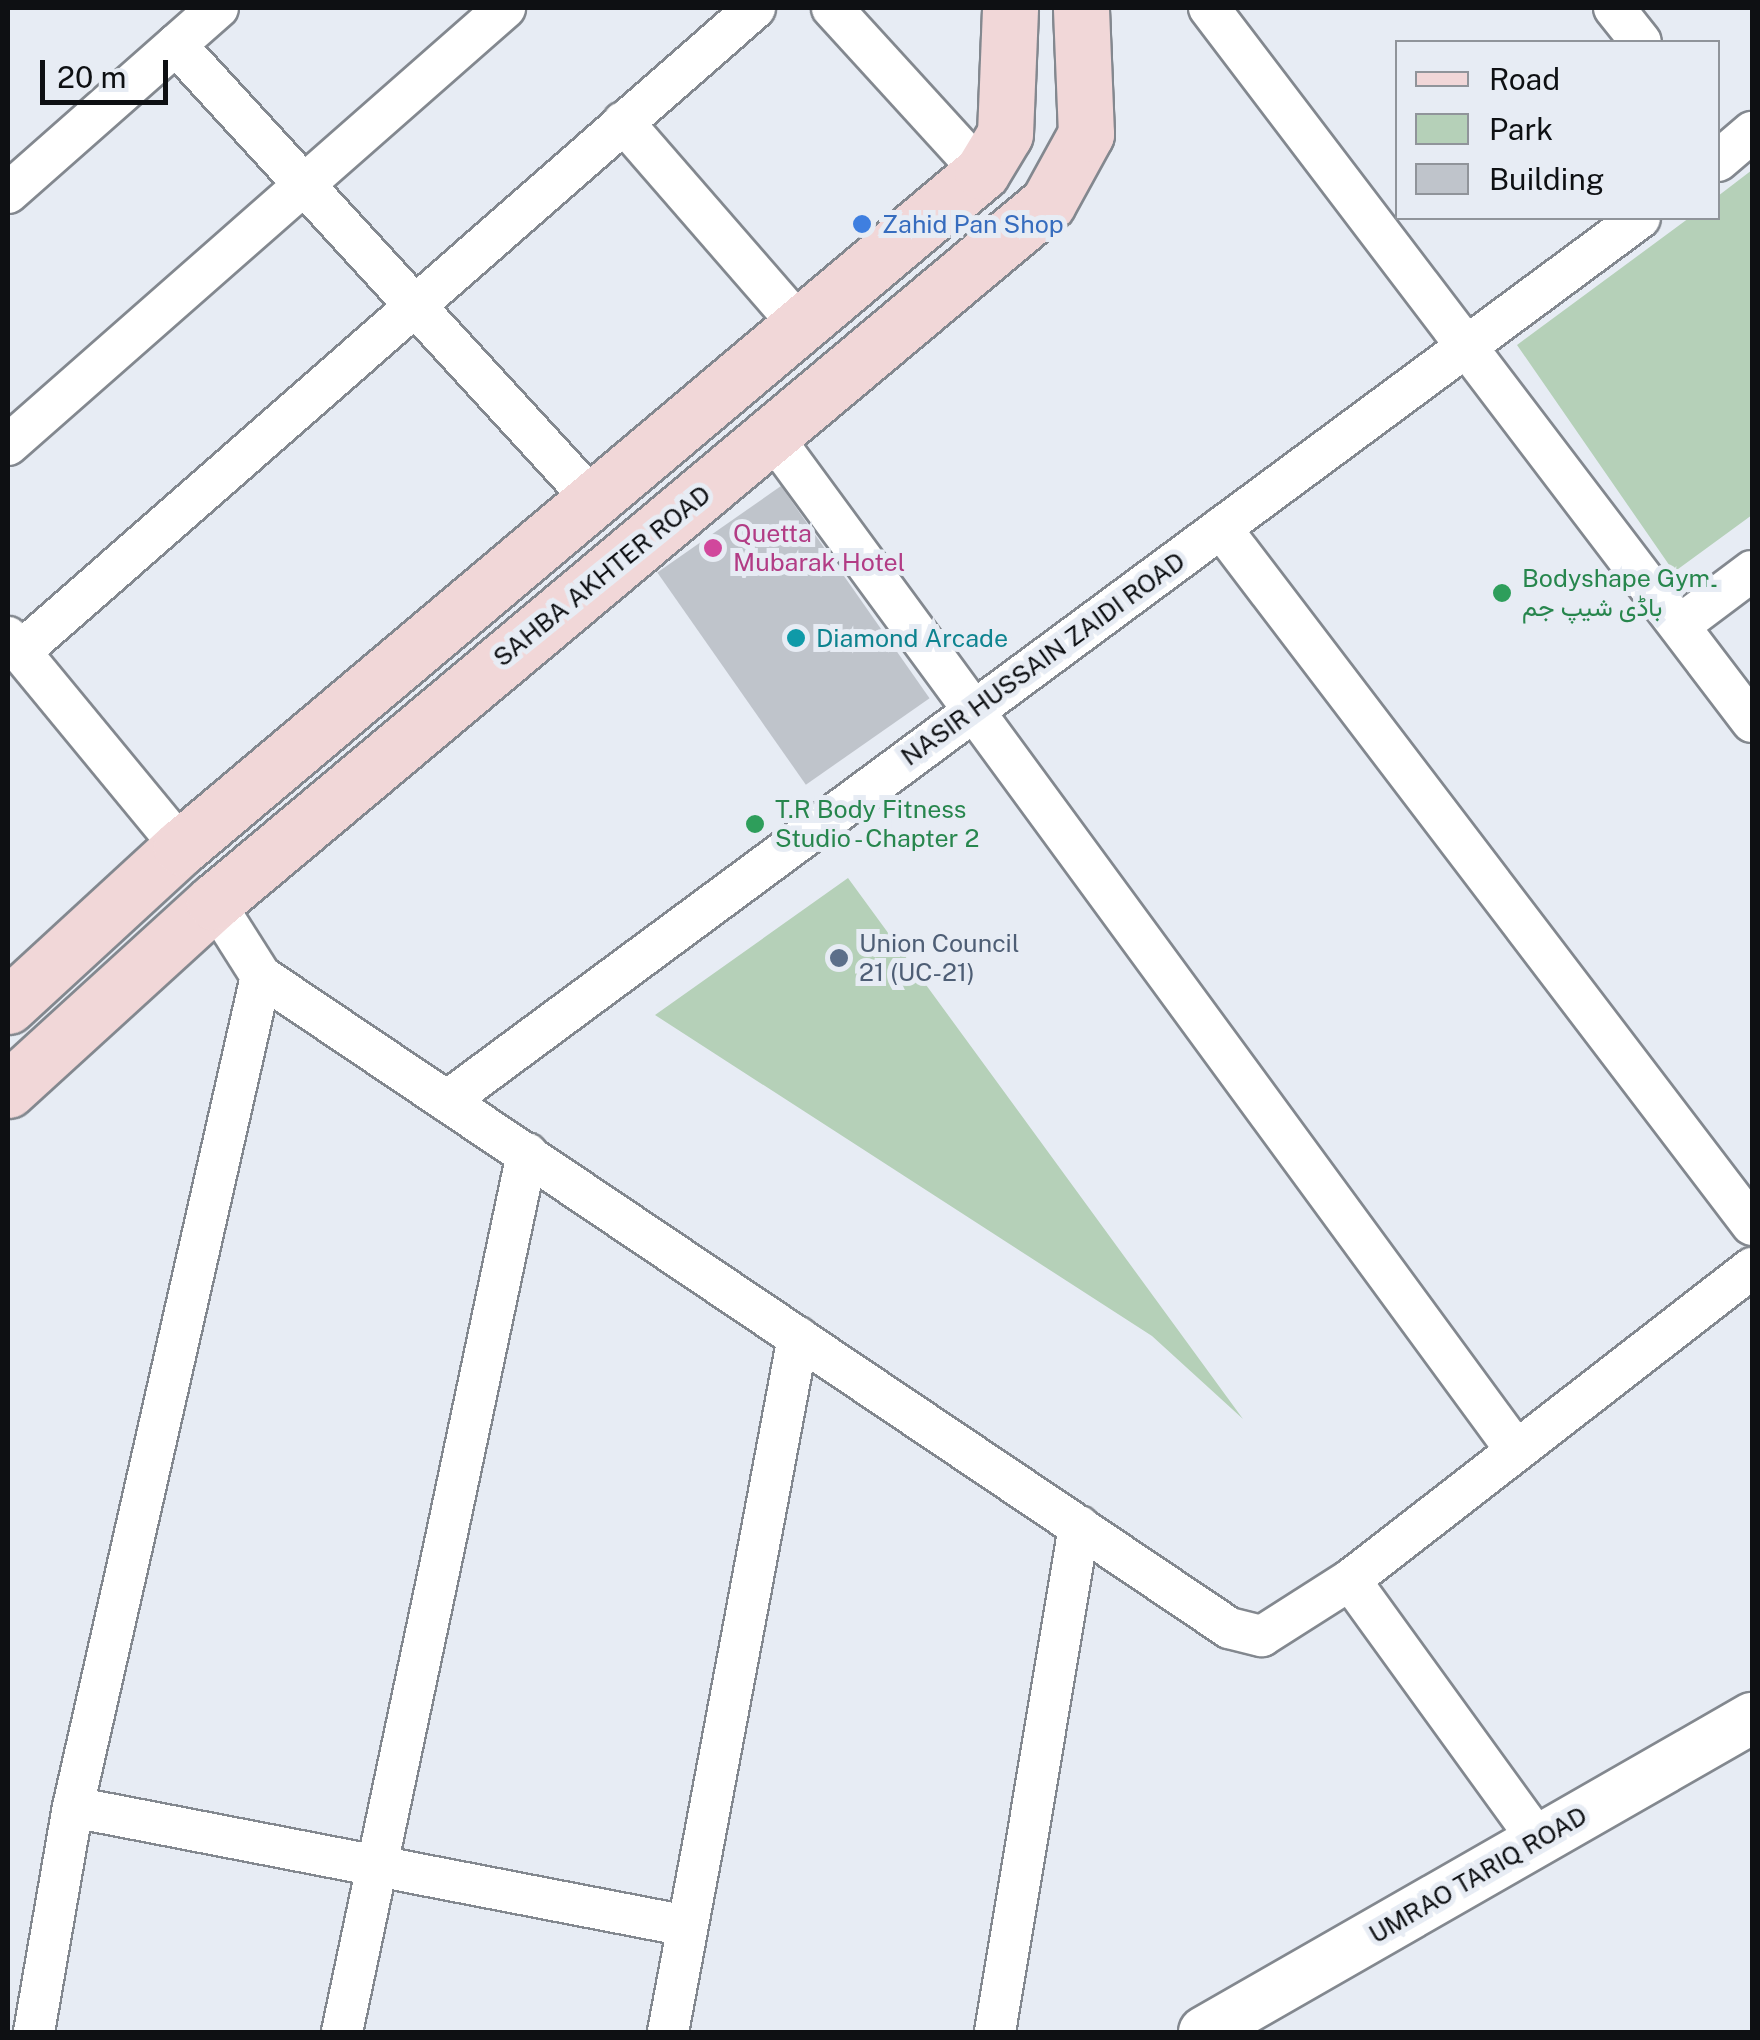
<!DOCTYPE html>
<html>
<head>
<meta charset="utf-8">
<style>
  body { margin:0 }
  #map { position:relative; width:1760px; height:2040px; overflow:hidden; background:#e7ecf4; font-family:"Public Sans",Vazirmatn,sans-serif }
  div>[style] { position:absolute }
  .green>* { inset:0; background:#b5d0b8 }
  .building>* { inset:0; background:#bfc4cb; transform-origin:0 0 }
  .roads { filter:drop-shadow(2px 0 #83888f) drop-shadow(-2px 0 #83888f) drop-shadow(0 2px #83888f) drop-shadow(0 -2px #83888f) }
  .minor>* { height:40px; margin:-20px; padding:0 20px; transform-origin:20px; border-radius:20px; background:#fff }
  .tertiary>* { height:50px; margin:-25px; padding:0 25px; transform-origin:25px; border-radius:25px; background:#fff }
  .secondary>* { height:55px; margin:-27.5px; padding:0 27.5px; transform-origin:27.5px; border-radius:27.5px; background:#f1d7d8 }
  .dots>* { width:28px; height:28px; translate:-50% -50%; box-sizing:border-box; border:5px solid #e7ecf4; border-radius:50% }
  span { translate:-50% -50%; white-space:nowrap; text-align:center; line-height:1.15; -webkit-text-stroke:10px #e7ecf4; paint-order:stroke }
  .shop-label { font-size:25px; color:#366cbe }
  .left { translate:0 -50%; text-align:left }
  .hotel-label { font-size:25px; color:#b23c85 }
  .street-label { font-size:25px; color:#0e1013 }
  .leisure-label { font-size:25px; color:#27864d }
  .culture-label { font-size:25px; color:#0d838f }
  .service-label { font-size:25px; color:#4e5e75 }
  .frame { position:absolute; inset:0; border:10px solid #0e1013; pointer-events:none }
  .legend { position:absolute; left:1395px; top:40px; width:325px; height:180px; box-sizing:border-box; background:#e7ecf4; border:2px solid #90949a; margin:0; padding:12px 18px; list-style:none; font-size:30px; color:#0e1013 }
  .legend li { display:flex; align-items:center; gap:20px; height:50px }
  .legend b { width:50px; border:2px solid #90949a }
  .scale { position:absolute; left:40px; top:60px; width:128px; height:45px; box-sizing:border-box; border:5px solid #0e1013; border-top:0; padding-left:12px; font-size:30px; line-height:35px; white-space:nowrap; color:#0e1013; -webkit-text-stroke:8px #e7ecf4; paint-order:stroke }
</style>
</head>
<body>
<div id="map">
  <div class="green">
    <i style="clip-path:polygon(1752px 170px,1752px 515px,1674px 572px,1517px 345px,1689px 218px,1718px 218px,1718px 196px)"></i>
    <i style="clip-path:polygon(848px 878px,1243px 1419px,1152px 1336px,655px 1015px)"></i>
  </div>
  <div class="building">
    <i style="left:781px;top:486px;width:259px;height:151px;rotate:55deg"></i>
  </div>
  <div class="roads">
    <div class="minor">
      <i style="left:832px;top:8px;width:222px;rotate:47.6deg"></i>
      <i style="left:1209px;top:8px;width:897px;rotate:52.75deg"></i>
      <i style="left:1614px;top:8px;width:43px;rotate:51.5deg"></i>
      <i style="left:176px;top:45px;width:621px;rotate:47.48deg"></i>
      <i style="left:623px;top:122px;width:267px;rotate:49deg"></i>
      <i style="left:1718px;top:161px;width:45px;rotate:-40.5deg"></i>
      <i style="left:8px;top:193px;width:280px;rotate:-41.4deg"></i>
      <i style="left:773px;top:437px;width:1255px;rotate:53.75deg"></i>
      <i style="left:8px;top:445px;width:662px;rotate:-41.32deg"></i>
      <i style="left:1221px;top:528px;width:876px;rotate:52.7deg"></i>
      <i style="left:1680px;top:625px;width:90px;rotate:-36.9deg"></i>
      <i style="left:8px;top:637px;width:272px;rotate:50.5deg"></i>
      <i style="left:20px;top:652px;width:977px;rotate:-41.22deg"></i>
      <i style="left:214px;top:902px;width:88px;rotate:57.6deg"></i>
      <i style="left:261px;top:976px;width:1167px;rotate:33.96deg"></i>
      <i style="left:1229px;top:1628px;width:34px;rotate:14deg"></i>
      <i style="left:1262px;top:1636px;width:104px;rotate:-32.5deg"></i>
      <i style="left:1350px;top:1580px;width:509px;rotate:-37.82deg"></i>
      <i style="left:447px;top:1101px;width:1484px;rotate:-36.51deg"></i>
      <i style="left:1350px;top:1580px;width:321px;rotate:54.1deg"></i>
      <i style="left:73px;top:1807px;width:625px;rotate:10.97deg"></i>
      <i style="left:34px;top:2032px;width:228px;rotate:-80.2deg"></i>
      <i style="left:73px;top:1807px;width:852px;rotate:-77.25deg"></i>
      <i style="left:342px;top:2032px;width:898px;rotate:-78.11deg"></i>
      <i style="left:668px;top:2032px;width:707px;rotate:-79.41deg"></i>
      <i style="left:995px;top:2032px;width:513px;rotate:-80.57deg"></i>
    </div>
    <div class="tertiary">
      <i style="left:1204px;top:2032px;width:632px;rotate:-29.81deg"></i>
    </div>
    <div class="secondary">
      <i style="left:8px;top:1006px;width:235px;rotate:-42.6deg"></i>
      <i style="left:181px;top:847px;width:1047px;rotate:-40.12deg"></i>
      <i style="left:982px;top:172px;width:44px;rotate:-58.8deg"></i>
      <i style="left:1005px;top:134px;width:126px;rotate:-87.7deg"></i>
      <i style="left:8px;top:1090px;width:279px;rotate:-42.4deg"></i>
      <i style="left:214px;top:902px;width:1088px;rotate:-39.97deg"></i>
      <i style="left:1048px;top:203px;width:79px;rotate:-61.2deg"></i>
      <i style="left:1086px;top:134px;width:126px;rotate:-92.3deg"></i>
    </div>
  </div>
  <div class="dots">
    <i style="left:862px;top:224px;background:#3f7fe0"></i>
    <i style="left:713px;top:548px;background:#d1479c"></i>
    <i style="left:1502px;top:593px;background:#2e9e5b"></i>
    <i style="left:796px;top:638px;background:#0f9aa8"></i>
    <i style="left:755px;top:824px;background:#2e9e5b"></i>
    <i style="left:839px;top:958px;background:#5c6f8a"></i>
  </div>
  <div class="shop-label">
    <span class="left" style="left:882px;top:224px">Zahid Pan Shop</span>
  </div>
  <div class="hotel-label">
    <span class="left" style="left:733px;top:548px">Quetta<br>Mubarak Hotel</span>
  </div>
  <div class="street-label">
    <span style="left:602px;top:576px;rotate:-39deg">SAHBA AKHTER ROAD</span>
    <span style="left:1043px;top:659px;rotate:-36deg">NASIR HUSSAIN ZAIDI ROAD</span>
    <span style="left:1478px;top:1875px;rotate:-30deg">UMRAO TARIQ ROAD</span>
  </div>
  <div class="leisure-label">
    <span class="left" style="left:1522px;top:593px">Bodyshape Gym۔<br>باڈی شیپ جم</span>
    <span class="left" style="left:775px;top:824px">T.R Body Fitness<br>Studio - Chapter 2</span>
  </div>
  <div class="culture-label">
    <span class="left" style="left:816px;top:638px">Diamond Arcade</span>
  </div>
  <div class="service-label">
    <span class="left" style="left:859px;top:958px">Union Council<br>21 (UC-21)</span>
  </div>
  <div class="frame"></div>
  <ul class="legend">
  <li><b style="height:12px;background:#f1d7d8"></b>Road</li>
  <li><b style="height:28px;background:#b5d0b8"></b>Park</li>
  <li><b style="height:28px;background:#bfc4cb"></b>Building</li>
  </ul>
  <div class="scale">20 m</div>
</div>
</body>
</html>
